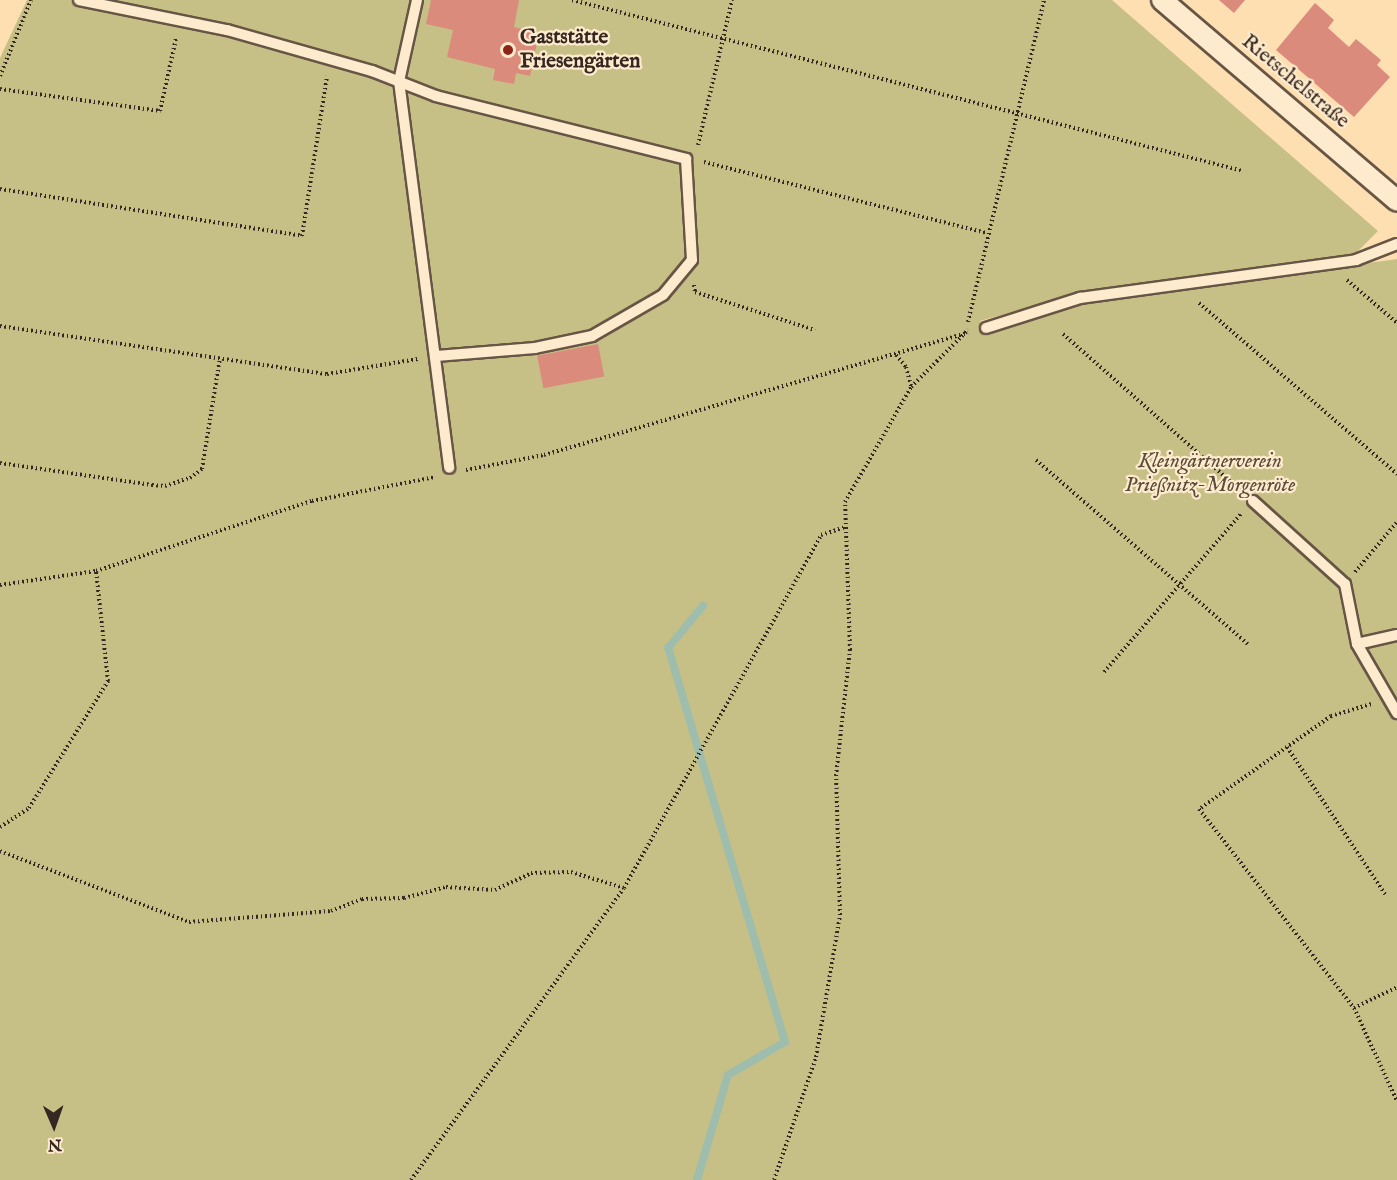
<!DOCTYPE html>
<html>
<head>
<meta charset="utf-8">
<style>
  body { margin:0 }
  #map { position:relative; width:1397px; height:1180px; overflow:hidden; background:#fddfb1; font-family:"IM FELL English",serif }
  div>[style] { position:absolute }
  .green>* { inset:0; background:#c6c087 }
  .stream>* { height:8px; margin:-4px; padding:0 4px; transform-origin:4px; border-radius:4px; background:#9fbdac }
  .building>* { inset:0; background:#db8b7c; transform-origin:0 0 }
  .path>* { height:4px; margin-top:-2px; transform-origin:0; background:repeating-linear-gradient(90deg,#352721 0 1.5px,transparent 0 4.5px) }
  .roads { filter:drop-shadow(2px 0 #675545) drop-shadow(-2px 0 #675545) drop-shadow(0 2px #675545) drop-shadow(0 -2px #675545) }
  .lane>* { height:10px; margin:-5px; padding:0 5px; transform-origin:5px; border-radius:5px; background:#feeacc }
  .street>* { height:20px; margin:-10px; padding:0 10px; transform-origin:10px; border-radius:10px; background:#feeacc }
  .dots>* { width:16px; height:16px; translate:-50% -50%; box-sizing:border-box; border:3px solid #feeacc; border-radius:50% }
  span { translate:-50% -50%; white-space:nowrap; text-align:center; line-height:1.15; -webkit-text-stroke:4.5px #feeacc; paint-order:stroke }
  .poi-label { font-size:21px; color:#352721; font-weight:700 }
  .left { translate:0 -50%; text-align:left }
  .street-label { font-size:21px; color:#352721 }
  .park-label { font-size:21px; color:#594d3a; font-style:italic }
  .north { position:absolute; left:24px; top:1096px; width:60px; height:60px; -webkit-text-stroke:4px #feeacc; paint-order:stroke; rotate:178deg; font-size:16px; font-weight:700; line-height:24px; text-align:center; color:#352721 }
  .north::after { content:''; display:block; margin:auto; width:21px; height:27px; background:#352721; clip-path:polygon(50% 0,100% 100%,50% 72%,0 100%) }
</style>
</head>
<body>
<div id="map">
  <div class="green">
    <i style="clip-path:polygon(27px 0,1112px 0,1378px 231px,1356px 253px,1079px 293px,980px 321px,982px 332px,1081px 303px,1397px 259px,1397px 1180px,0 1180px,0 58px)"></i>
  </div>
  <div class="stream">
    <i style="left:697px;top:1180px;width:109px;rotate:-73.6deg"></i>
    <i style="left:728px;top:1075px;width:66px;rotate:-30.1deg"></i>
    <i style="left:785px;top:1042px;width:411px;rotate:-106.5deg"></i>
    <i style="left:668px;top:648px;width:55px;rotate:-50.2deg"></i>
  </div>
  <div class="building">
    <i style="clip-path:polygon(431px 0,519px 0,514px 27px,539px 33px,530px 76px,516px 73px,514px 84px,493px 80px,495px 69px,447px 57px,453px 30px,426px 24px)"></i>
    <i style="clip-path:polygon(1219px 0,1245px 0,1234px 13px)"></i>
    <i style="clip-path:polygon(1315px 3px,1334px 20px,1328px 28px,1349px 47px,1356px 39px,1381px 60px,1377px 65px,1390px 77px,1354px 117px,1276px 50px)"></i>
    <i style="left:598px;top:344px;width:33px;height:62px;rotate:79deg"></i>
  </div>
  <div class="path">
    <i style="left:572px;top:0;width:692px;rotate:14.3deg"></i>
    <i style="left:0;top:76px;width:82px;rotate:-67.8deg"></i>
    <i style="left:0;top:89px;width:162px;rotate:7.8deg"></i>
    <i style="left:160px;top:111px;width:75px;rotate:-77.6deg"></i>
    <i style="left:698px;top:145px;width:149px;rotate:-76.8deg"></i>
    <i style="left:704px;top:162px;width:291px;rotate:14.1deg"></i>
    <i style="left:0;top:189px;width:306px;rotate:8.8deg"></i>
    <i style="left:302px;top:236px;width:162px;rotate:-81.1deg"></i>
    <i style="left:1347px;top:280px;width:66px;rotate:40.7deg"></i>
    <i style="left:694px;top:285px;width:7px;rotate:82deg"></i>
    <i style="left:695px;top:292px;width:126px;rotate:17.6deg"></i>
    <i style="left:1199px;top:303px;width:262px;rotate:40.8deg"></i>
    <i style="left:968px;top:322px;width:331px;rotate:-76.7deg"></i>
    <i style="left:0;top:326px;width:331px;rotate:8.4deg"></i>
    <i style="left:327px;top:374px;width:92px;rotate:-9.4deg"></i>
    <i style="left:1063px;top:334px;width:236px;rotate:41.4deg"></i>
    <i style="left:896px;top:355px;width:16px;rotate:50deg"></i>
    <i style="left:906px;top:367px;width:20px;rotate:75deg"></i>
    <i style="left:1036px;top:460px;width:282px;rotate:41deg"></i>
    <i style="left:0;top:463px;width:154px;rotate:8.2deg"></i>
    <i style="left:152px;top:485px;width:13px;rotate:4deg"></i>
    <i style="left:165px;top:486px;width:26px;rotate:-18deg"></i>
    <i style="left:190px;top:478px;width:15px;rotate:-37deg"></i>
    <i style="left:202px;top:469px;width:112px;rotate:-80.8deg"></i>
    <i style="left:466px;top:470px;width:79px;rotate:-10.9deg"></i>
    <i style="left:544px;top:455px;width:441px;rotate:-16.1deg"></i>
    <i style="left:1355px;top:572px;width:65px;rotate:-50deg"></i>
    <i style="left:0;top:585px;width:97px;rotate:-8.3deg"></i>
    <i style="left:96px;top:571px;width:227px;rotate:-18deg"></i>
    <i style="left:312px;top:501px;width:125px;rotate:-11deg"></i>
    <i style="left:1104px;top:672px;width:209px;rotate:-49.1deg"></i>
    <i style="left:1371px;top:704px;width:42px;rotate:163.3deg"></i>
    <i style="left:1331px;top:716px;width:161px;rotate:144.8deg"></i>
    <i style="left:1199px;top:809px;width:252px;rotate:52.1deg"></i>
    <i style="left:1354px;top:1008px;width:102px;rotate:65.2deg"></i>
    <i style="left:1287px;top:747px;width:177px;rotate:56.3deg"></i>
    <i style="left:0;top:827px;width:35px;rotate:-33deg"></i>
    <i style="left:29px;top:808px;width:150px;rotate:-58.1deg"></i>
    <i style="left:108px;top:681px;width:111px;rotate:-96.2deg"></i>
    <i style="left:0;top:851px;width:202px;rotate:20.6deg"></i>
    <i style="left:189px;top:922px;width:142px;rotate:-4.4deg"></i>
    <i style="left:331px;top:911px;width:33px;rotate:-21deg"></i>
    <i style="left:362px;top:899px;width:42px;rotate:-1.4deg"></i>
    <i style="left:404px;top:898px;width:43px;rotate:-14.7deg"></i>
    <i style="left:446px;top:887px;width:49px;rotate:3.5deg"></i>
    <i style="left:495px;top:890px;width:40px;rotate:-25deg"></i>
    <i style="left:531px;top:873px;width:40px;rotate:-1.4deg"></i>
    <i style="left:571px;top:872px;width:55px;rotate:16.8deg"></i>
    <i style="left:1354px;top:1008px;width:48px;rotate:-26deg"></i>
    <i style="left:411px;top:1180px;width:361px;rotate:-53.9deg"></i>
    <i style="left:624px;top:888px;width:404px;rotate:-60.8deg"></i>
    <i style="left:821px;top:535px;width:26px;rotate:-18deg"></i>
    <i style="left:774px;top:1180px;width:130px;rotate:-71.1deg"></i>
    <i style="left:816px;top:1057px;width:144px;rotate:-80.4deg"></i>
    <i style="left:840px;top:915px;width:139px;rotate:-91.6deg"></i>
    <i style="left:836px;top:776px;width:127px;rotate:-83.7deg"></i>
    <i style="left:850px;top:650px;width:148px;rotate:-91.9deg"></i>
    <i style="left:845px;top:502px;width:133px;rotate:-60.1deg"></i>
    <i style="left:911px;top:387px;width:81px;rotate:-45deg"></i>
  </div>
  <div class="roads">
    <div class="lane">
      <i style="left:79px;top:0;width:151px;rotate:11.5deg"></i>
      <i style="left:227px;top:30px;width:151px;rotate:15.8deg"></i>
      <i style="left:372px;top:71px;width:69px;rotate:21.3deg"></i>
      <i style="left:436px;top:96px;width:258px;rotate:14.1deg"></i>
      <i style="left:686px;top:159px;width:101px;rotate:86.6deg"></i>
      <i style="left:692px;top:260px;width:45px;rotate:129.6deg"></i>
      <i style="left:663px;top:295px;width:82px;rotate:150deg"></i>
      <i style="left:592px;top:336px;width:58px;rotate:168.1deg"></i>
      <i style="left:535px;top:348px;width:99px;rotate:175.4deg"></i>
      <i style="left:417px;top:0;width:83px;rotate:102.5deg"></i>
      <i style="left:399px;top:81px;width:390px;rotate:82.6deg"></i>
      <i style="left:986px;top:328px;width:99px;rotate:-17.7deg"></i>
      <i style="left:1080px;top:298px;width:279px;rotate:-7.8deg"></i>
      <i style="left:1356px;top:260px;width:44px;rotate:-21.3deg"></i>
      <i style="left:1253px;top:501px;width:124px;rotate:42.1deg"></i>
      <i style="left:1345px;top:584px;width:61px;rotate:78.7deg"></i>
      <i style="left:1357px;top:644px;width:41px;rotate:-12.7deg"></i>
      <i style="left:1357px;top:644px;width:80px;rotate:59.9deg"></i>
    </div>
    <div class="street">
      <i style="left:1162px;top:0;width:309px;rotate:40.5deg"></i>
    </div>
  </div>
  <div class="dots">
    <i style="left:508px;top:50px;background:#8f2418"></i>
  </div>
  <div class="poi-label">
    <span class="left" style="left:520px;top:50px">Gaststätte<br>Friesengärten</span>
  </div>
  <div class="street-label">
    <span style="left:1295px;top:82px;rotate:40deg">Rietschelstraße</span>
  </div>
  <div class="park-label">
    <span style="left:1210px;top:474px">Kleingärtnerverein<br>Prießnitz-Morgenröte</span>
  </div>
  <div class="north">N</div>
</div>
</body>
</html>
